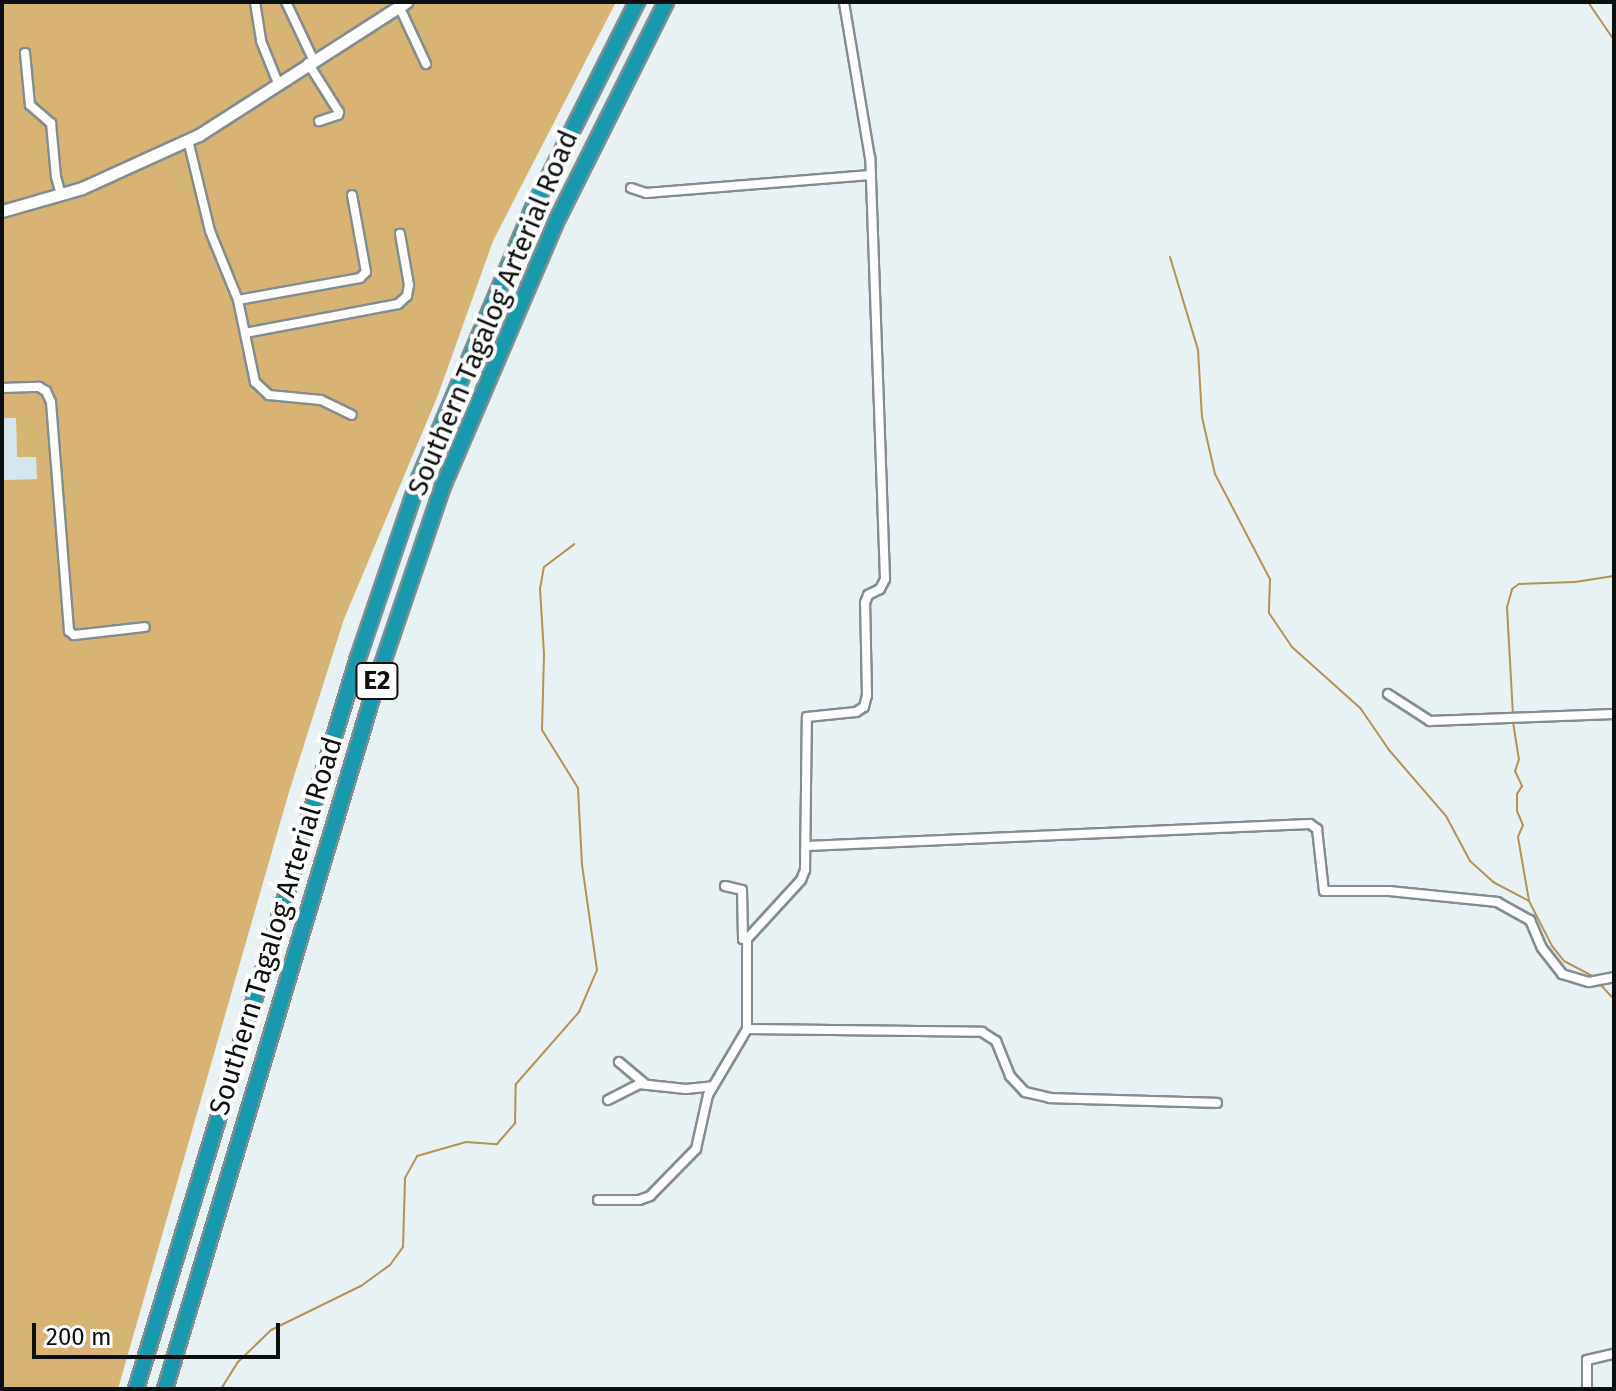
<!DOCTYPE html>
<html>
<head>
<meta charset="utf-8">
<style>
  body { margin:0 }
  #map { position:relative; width:1616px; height:1391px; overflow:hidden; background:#e8f2f4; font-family:"Fira Sans",sans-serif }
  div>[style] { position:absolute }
  .built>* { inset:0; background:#d4e6eb }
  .forest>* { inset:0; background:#d8b474 }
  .stream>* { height:2px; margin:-1px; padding:0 1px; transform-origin:1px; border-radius:1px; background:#b59253 }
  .roads { filter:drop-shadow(2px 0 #838c8e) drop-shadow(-2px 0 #838c8e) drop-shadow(0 2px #838c8e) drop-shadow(0 -2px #838c8e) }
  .minor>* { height:8px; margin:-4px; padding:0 4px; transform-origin:4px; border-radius:4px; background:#fff }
  .secondary>* { height:11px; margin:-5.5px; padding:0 5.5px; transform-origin:5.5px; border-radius:5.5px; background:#fff }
  .motorway>* { height:14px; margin:-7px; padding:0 7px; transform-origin:7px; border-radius:7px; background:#1799ae }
  span { translate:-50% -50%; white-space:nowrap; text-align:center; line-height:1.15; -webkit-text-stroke:8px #fff; paint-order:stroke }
  .shield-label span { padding:2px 6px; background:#fff; border:2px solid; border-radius:6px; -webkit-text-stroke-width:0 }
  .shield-label { font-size:26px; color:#0b0f0f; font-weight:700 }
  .street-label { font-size:28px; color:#0b0f0f }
  .frame { position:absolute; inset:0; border:4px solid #0b0f0f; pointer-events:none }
  .scale { position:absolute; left:32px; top:1323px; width:248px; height:36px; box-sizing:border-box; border:4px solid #0b0f0f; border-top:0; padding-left:10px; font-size:24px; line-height:28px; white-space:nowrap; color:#0b0f0f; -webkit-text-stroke:6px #fff; paint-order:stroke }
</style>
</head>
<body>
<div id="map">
  <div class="built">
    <i style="clip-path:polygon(2px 418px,16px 418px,17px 457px,36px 457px,37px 479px,2px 480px)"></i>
  </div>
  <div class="forest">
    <i style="clip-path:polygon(2px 2px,616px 2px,493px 241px,438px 395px,344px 619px,289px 792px,118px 1389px,2px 1389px,2px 480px,37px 479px,36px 457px,17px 457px,16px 418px,2px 418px)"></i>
  </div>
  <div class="stream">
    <i style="left:1588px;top:2px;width:46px;rotate:55.6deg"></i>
    <i style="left:1170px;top:257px;width:97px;rotate:73.2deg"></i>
    <i style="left:1198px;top:350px;width:67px;rotate:86.6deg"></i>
    <i style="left:1202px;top:417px;width:58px;rotate:77.2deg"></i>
    <i style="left:1215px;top:474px;width:119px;rotate:62.4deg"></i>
    <i style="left:1270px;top:579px;width:34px;rotate:92deg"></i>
    <i style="left:1269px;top:613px;width:41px;rotate:55.9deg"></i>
    <i style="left:1292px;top:647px;width:93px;rotate:41.9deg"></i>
    <i style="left:1361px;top:709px;width:50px;rotate:55.7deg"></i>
    <i style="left:1389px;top:750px;width:87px;rotate:49.2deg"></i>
    <i style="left:1446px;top:816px;width:51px;rotate:61.9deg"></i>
    <i style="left:1470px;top:861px;width:31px;rotate:42deg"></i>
    <i style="left:1493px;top:882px;width:41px;rotate:27.8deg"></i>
    <i style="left:1513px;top:715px;width:108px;rotate:-93.2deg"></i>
    <i style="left:1507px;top:607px;width:19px;rotate:-74deg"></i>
    <i style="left:1512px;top:589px;width:9px;rotate:-36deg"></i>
    <i style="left:1519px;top:584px;width:56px;rotate:-2deg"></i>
    <i style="left:1575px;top:582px;width:39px;rotate:-9deg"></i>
    <i style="left:1513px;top:722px;width:37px;rotate:81deg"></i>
    <i style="left:1519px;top:759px;width:13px;rotate:108deg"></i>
    <i style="left:1515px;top:771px;width:17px;rotate:65deg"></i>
    <i style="left:1522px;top:786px;width:9px;rotate:122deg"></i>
    <i style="left:1517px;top:794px;width:17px;rotate:90deg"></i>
    <i style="left:1517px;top:811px;width:15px;rotate:67deg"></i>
    <i style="left:1523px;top:825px;width:13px;rotate:113deg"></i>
    <i style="left:1518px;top:837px;width:65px;rotate:80.2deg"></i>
    <i style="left:1529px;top:901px;width:51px;rotate:62.9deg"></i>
    <i style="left:1552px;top:946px;width:19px;rotate:51deg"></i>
    <i style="left:1564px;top:961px;width:34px;rotate:28deg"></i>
    <i style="left:1598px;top:982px;width:23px;rotate:47deg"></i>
    <i style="left:221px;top:1389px;width:32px;rotate:-58deg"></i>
    <i style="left:238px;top:1362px;width:46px;rotate:-44.1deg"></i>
    <i style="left:271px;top:1330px;width:100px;rotate:-26.1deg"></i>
    <i style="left:361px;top:1286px;width:36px;rotate:-36deg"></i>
    <i style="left:390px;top:1265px;width:22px;rotate:-54deg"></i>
    <i style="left:403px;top:1247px;width:69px;rotate:-88.3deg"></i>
    <i style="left:405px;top:1178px;width:25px;rotate:-61deg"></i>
    <i style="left:417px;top:1156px;width:51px;rotate:-15.9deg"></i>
    <i style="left:466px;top:1142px;width:31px;rotate:4deg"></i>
    <i style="left:497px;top:1144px;width:28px;rotate:-49deg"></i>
    <i style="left:515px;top:1123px;width:39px;rotate:-89deg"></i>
    <i style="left:516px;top:1084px;width:96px;rotate:-48.8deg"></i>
    <i style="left:579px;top:1012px;width:46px;rotate:-66.8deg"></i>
    <i style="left:597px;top:970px;width:106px;rotate:-98.1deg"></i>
    <i style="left:582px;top:865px;width:77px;rotate:-93deg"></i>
    <i style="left:578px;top:788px;width:68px;rotate:-121.8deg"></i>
    <i style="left:542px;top:730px;width:76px;rotate:-88.5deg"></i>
    <i style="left:544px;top:654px;width:65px;rotate:-93.5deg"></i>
    <i style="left:540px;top:589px;width:22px;rotate:-80deg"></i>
    <i style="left:544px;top:567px;width:38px;rotate:-37deg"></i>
  </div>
  <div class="roads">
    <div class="minor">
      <i style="left:255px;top:2px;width:39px;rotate:81deg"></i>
      <i style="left:261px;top:41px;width:45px;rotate:68deg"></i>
      <i style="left:286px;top:2px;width:63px;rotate:64.7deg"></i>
      <i style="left:399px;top:6px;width:64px;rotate:65deg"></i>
      <i style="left:25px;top:53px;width:52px;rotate:84.5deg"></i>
      <i style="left:30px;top:105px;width:28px;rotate:41deg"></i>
      <i style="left:51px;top:123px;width:54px;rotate:84.7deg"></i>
      <i style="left:56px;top:177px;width:18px;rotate:74deg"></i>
      <i style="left:308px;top:63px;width:58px;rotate:57.7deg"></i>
      <i style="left:339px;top:112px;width:3px;rotate:108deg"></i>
      <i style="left:338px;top:115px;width:20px;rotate:162deg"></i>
      <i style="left:188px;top:140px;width:94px;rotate:76.4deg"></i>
      <i style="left:210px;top:231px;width:74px;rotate:67.9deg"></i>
      <i style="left:238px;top:300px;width:84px;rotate:78.3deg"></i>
      <i style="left:255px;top:382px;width:19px;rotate:43deg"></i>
      <i style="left:269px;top:395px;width:52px;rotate:5.5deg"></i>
      <i style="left:321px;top:400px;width:34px;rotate:26deg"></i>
      <i style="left:631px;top:188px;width:16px;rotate:18deg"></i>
      <i style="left:646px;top:193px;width:225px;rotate:-4.6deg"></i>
      <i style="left:238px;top:300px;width:124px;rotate:-10.2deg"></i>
      <i style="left:360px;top:278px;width:8px;rotate:-45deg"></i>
      <i style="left:366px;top:272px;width:78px;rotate:-100.3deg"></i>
      <i style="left:245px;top:333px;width:156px;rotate:-10.7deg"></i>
      <i style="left:398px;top:304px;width:12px;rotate:-42deg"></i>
      <i style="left:407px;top:296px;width:11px;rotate:-80deg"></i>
      <i style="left:409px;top:285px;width:52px;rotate:-100deg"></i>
      <i style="left:2px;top:388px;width:37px;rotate:-2deg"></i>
      <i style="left:39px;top:387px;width:8px;rotate:30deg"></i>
      <i style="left:46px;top:391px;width:12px;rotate:66deg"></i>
      <i style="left:51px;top:402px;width:230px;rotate:85.5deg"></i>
      <i style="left:69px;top:631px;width:6px;rotate:39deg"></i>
      <i style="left:74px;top:635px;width:71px;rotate:-6.4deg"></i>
      <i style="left:1388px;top:694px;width:50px;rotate:32.7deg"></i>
      <i style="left:1430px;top:721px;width:184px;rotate:-2.2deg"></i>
      <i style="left:807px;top:846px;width:503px;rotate:-2.5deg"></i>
      <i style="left:1310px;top:824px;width:9px;rotate:36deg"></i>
      <i style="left:1317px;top:829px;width:62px;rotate:83.6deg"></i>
      <i style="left:1324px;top:891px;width:65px"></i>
      <i style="left:1389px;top:891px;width:109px;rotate:5.8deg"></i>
      <i style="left:1497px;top:902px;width:38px;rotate:29deg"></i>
      <i style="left:1530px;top:920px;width:30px;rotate:67deg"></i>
      <i style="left:1542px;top:948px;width:33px;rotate:52deg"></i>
      <i style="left:1562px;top:974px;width:28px;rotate:17deg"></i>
      <i style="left:1589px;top:982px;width:25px;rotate:-11deg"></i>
      <i style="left:725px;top:886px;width:17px;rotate:13deg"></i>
      <i style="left:742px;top:890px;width:49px;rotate:88.8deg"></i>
      <i style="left:743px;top:939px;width:4px"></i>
      <i style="left:747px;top:1029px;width:235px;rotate:0.7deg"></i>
      <i style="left:982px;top:1032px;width:17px;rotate:33deg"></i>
      <i style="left:996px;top:1041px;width:38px;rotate:68deg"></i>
      <i style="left:1010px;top:1076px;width:22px;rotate:47deg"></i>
      <i style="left:1025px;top:1092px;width:26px;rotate:13deg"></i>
      <i style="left:1050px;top:1098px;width:167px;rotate:1.7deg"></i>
      <i style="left:619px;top:1062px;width:35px;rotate:40deg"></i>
      <i style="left:608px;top:1100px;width:35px;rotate:-27deg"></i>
      <i style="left:639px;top:1084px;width:47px;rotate:6.1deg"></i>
      <i style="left:686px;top:1089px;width:27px;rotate:-6deg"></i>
      <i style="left:598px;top:1200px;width:41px"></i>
      <i style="left:639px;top:1200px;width:12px;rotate:-20deg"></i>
      <i style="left:650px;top:1196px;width:66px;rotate:-45.6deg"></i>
      <i style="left:696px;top:1149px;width:55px;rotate:-77.5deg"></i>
      <i style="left:708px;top:1095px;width:77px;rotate:-59.4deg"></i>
      <i style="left:747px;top:1029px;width:90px;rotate:-90deg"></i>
      <i style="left:747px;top:939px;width:80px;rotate:-47.5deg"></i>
      <i style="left:801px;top:880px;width:11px;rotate:-68deg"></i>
      <i style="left:805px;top:870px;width:153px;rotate:-89.3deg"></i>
      <i style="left:807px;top:717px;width:49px;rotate:-5.8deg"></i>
      <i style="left:856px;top:712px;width:9px;rotate:-32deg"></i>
      <i style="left:864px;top:707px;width:12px;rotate:-76deg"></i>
      <i style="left:867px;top:695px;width:92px;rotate:-91.2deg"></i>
      <i style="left:865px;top:603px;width:9px;rotate:-69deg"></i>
      <i style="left:868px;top:595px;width:13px;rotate:-27deg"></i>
      <i style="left:880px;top:589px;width:11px;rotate:-63deg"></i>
      <i style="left:885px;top:579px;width:421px;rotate:-92deg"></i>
      <i style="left:870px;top:158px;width:158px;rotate:-99.5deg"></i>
      <i style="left:1587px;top:1389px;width:29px;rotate:-90deg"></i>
      <i style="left:1587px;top:1360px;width:28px;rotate:-13deg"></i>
    </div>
    <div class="secondary">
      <i style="left:2px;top:211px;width:83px;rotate:-16deg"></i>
      <i style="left:82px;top:188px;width:128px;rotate:-24.4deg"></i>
      <i style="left:199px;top:135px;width:246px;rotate:-32.7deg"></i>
    </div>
    <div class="motorway">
      <i style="left:136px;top:1389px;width:764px;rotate:-73.11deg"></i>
      <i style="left:358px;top:658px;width:189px;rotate:-71.2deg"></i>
      <i style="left:419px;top:479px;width:296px;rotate:-67.2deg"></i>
      <i style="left:534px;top:206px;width:229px;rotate:-63.2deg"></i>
      <i style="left:165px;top:1389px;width:756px;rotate:-73.32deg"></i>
      <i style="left:382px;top:665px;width:189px;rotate:-71.2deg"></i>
      <i style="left:443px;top:486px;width:294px;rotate:-66.8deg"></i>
      <i style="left:559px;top:216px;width:239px;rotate:-63.4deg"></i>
    </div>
  </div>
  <div class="shield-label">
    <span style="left:377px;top:681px">E2</span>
  </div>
  <div class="street-label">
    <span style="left:493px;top:313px;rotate:-67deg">Southern Tagalog Arterial Road</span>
    <span style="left:276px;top:926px;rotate:-73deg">Southern Tagalog Arterial Road</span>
  </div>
  <div class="frame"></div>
  <div class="scale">200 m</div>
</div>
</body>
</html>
